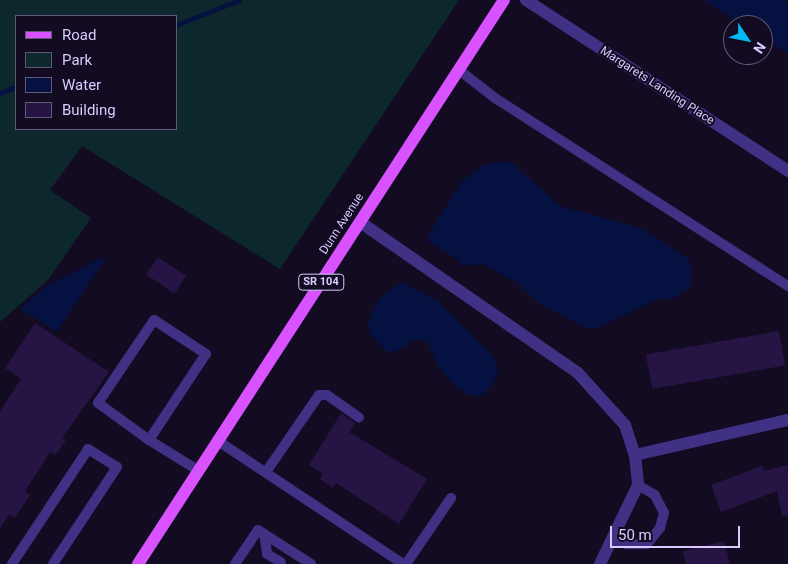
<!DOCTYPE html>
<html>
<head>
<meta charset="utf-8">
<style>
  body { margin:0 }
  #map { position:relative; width:788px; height:564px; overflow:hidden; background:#120b21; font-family:Roboto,sans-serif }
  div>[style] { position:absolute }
  .green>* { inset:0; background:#0d282c }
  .water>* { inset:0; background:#041141 }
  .stream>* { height:5px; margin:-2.5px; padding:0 2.5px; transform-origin:2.5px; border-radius:2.5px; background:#041141 }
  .building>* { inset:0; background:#261544; transform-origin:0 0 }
  .lane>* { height:10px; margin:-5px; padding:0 5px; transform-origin:5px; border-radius:5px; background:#413185 }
  .street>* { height:12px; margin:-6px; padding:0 6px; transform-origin:6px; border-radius:6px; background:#413185 }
  .primary>* { height:12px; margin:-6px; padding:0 6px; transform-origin:6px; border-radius:6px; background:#d852ff }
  span { translate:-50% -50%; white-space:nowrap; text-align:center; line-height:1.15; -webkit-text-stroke:4px #120b21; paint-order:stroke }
  .shield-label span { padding:1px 4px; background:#120b21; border:1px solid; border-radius:4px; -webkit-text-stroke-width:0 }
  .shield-label { font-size:11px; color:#d9cbff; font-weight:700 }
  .street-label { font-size:12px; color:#d9cbff }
  .legend { position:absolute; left:15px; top:15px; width:162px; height:115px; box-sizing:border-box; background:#120b21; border:1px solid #62587a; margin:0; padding:6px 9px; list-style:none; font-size:15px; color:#d9cbff }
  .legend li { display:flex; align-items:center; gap:10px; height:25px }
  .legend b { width:25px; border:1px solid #62587a }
  .north { position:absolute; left:723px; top:15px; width:50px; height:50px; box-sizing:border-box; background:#120b21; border:1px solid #62587a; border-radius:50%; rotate:124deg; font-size:14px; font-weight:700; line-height:20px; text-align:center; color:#d9cbff }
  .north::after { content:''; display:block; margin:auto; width:18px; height:22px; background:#00b9f6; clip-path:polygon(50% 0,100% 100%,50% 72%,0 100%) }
  .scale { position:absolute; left:610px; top:526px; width:130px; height:22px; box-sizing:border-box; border:2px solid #d9cbff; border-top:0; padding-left:6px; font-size:15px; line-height:18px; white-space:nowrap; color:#d9cbff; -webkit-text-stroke:4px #120b21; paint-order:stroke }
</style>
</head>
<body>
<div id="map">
  <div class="green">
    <i style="clip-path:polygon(evenodd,0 0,459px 0,280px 269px,82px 146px,50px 190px,91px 218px,48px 280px,0 322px,0 0,16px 16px,176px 16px,176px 129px,16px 129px,16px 16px)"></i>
  </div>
  <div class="water">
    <i style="clip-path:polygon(704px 0,783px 0,788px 3px,788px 54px,763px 38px,763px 25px,743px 25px)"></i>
    <i style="clip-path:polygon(505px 161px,512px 163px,560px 206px,641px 228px,689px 259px,692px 275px,690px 287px,675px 298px,656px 300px,597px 328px,586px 328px,537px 302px,518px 283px,482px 264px,460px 266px,460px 261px,428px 241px,430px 232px,462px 181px,484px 165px)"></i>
    <i style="clip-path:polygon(103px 257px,105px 260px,57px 332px,20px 309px,47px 286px)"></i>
    <i style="clip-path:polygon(401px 282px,437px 300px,494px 357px,498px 373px,492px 386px,481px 396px,468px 395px,451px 382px,437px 364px,427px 341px,414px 340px,401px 349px,388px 353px,370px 333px,368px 325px,372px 312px,379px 299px)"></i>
  </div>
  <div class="stream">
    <i style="left:176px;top:25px;width:68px;rotate:-21.6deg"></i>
    <i style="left:0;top:93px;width:17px;rotate:-21deg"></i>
  </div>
  <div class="building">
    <i style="left:158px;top:257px;width:34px;height:21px;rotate:34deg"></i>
    <i style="clip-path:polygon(35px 323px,109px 372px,62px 438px,66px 440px,55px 455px,50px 452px,25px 491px,30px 495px,15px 518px,9px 514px,0 528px,0 411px,21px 379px,5px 368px)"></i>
    <i style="left:779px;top:331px;width:35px;height:135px;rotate:80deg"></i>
    <i style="clip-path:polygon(341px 413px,355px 423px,349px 432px,427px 479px,399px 524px,336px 483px,333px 488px,320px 479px,323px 474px,309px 465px)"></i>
    <i style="clip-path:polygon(788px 465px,788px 515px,782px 516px,777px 491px,721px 512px,711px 485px,762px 466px,764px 471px)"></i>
    <i style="clip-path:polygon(724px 541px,730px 564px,686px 564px,683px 551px)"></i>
  </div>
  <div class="lane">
    <i style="left:459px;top:70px;width:46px;rotate:37.9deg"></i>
    <i style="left:495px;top:98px;width:348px;rotate:32.7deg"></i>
    <i style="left:149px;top:440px;width:103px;rotate:-56.5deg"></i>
    <i style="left:206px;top:354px;width:62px;rotate:-146.8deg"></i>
    <i style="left:154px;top:320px;width:100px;rotate:124deg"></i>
    <i style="left:98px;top:403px;width:63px;rotate:36deg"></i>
    <i style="left:149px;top:440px;width:59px;rotate:31.8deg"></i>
    <i style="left:218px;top:441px;width:222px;rotate:33.6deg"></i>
    <i style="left:266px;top:472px;width:93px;rotate:-55.5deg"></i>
    <i style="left:319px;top:395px;width:8px"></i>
    <i style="left:327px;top:395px;width:39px;rotate:35deg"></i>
    <i style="left:264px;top:534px;width:20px;rotate:81deg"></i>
    <i style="left:267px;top:554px;width:16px;rotate:30deg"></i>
    <i style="left:612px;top:539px;width:15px;rotate:20deg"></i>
    <i style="left:626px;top:544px;width:21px"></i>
    <i style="left:647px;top:544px;width:21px;rotate:-51deg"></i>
    <i style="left:660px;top:528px;width:16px;rotate:-75deg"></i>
    <i style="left:664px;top:513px;width:20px;rotate:-117deg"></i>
    <i style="left:655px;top:495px;width:20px;rotate:-150deg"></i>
    <i style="left:12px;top:564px;width:138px;rotate:-56.5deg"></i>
    <i style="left:88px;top:449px;width:34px;rotate:32deg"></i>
    <i style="left:117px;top:467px;width:116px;rotate:123.4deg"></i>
    <i style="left:235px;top:564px;width:41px;rotate:-55.9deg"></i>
    <i style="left:258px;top:530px;width:63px;rotate:32.7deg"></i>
    <i style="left:406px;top:564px;width:80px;rotate:-55.7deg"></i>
  </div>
  <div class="street">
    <i style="left:526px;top:0;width:313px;rotate:33.1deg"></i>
    <i style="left:360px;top:222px;width:265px;rotate:34.7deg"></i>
    <i style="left:578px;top:373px;width:70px;rotate:47.9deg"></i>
    <i style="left:625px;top:425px;width:32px;rotate:72deg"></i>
    <i style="left:635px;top:455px;width:30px;rotate:84deg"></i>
    <i style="left:638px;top:485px;width:88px;rotate:115.7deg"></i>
    <i style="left:635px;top:455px;width:157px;rotate:-12.9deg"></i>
  </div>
  <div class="primary">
    <i style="left:138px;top:564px;width:672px;rotate:-57.02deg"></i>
  </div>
  <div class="shield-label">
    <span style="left:321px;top:282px">SR 104</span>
  </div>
  <div class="street-label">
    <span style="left:657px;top:86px;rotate:33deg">Margarets Landing Place</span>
    <span style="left:342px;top:224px;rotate:-57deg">Dunn Avenue</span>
  </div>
  <ul class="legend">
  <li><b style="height:6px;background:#d852ff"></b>Road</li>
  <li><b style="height:14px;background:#0d282c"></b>Park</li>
  <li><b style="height:14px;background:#041141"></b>Water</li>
  <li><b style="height:14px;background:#261544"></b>Building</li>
  </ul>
  <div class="north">N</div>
  <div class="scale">50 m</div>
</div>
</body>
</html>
